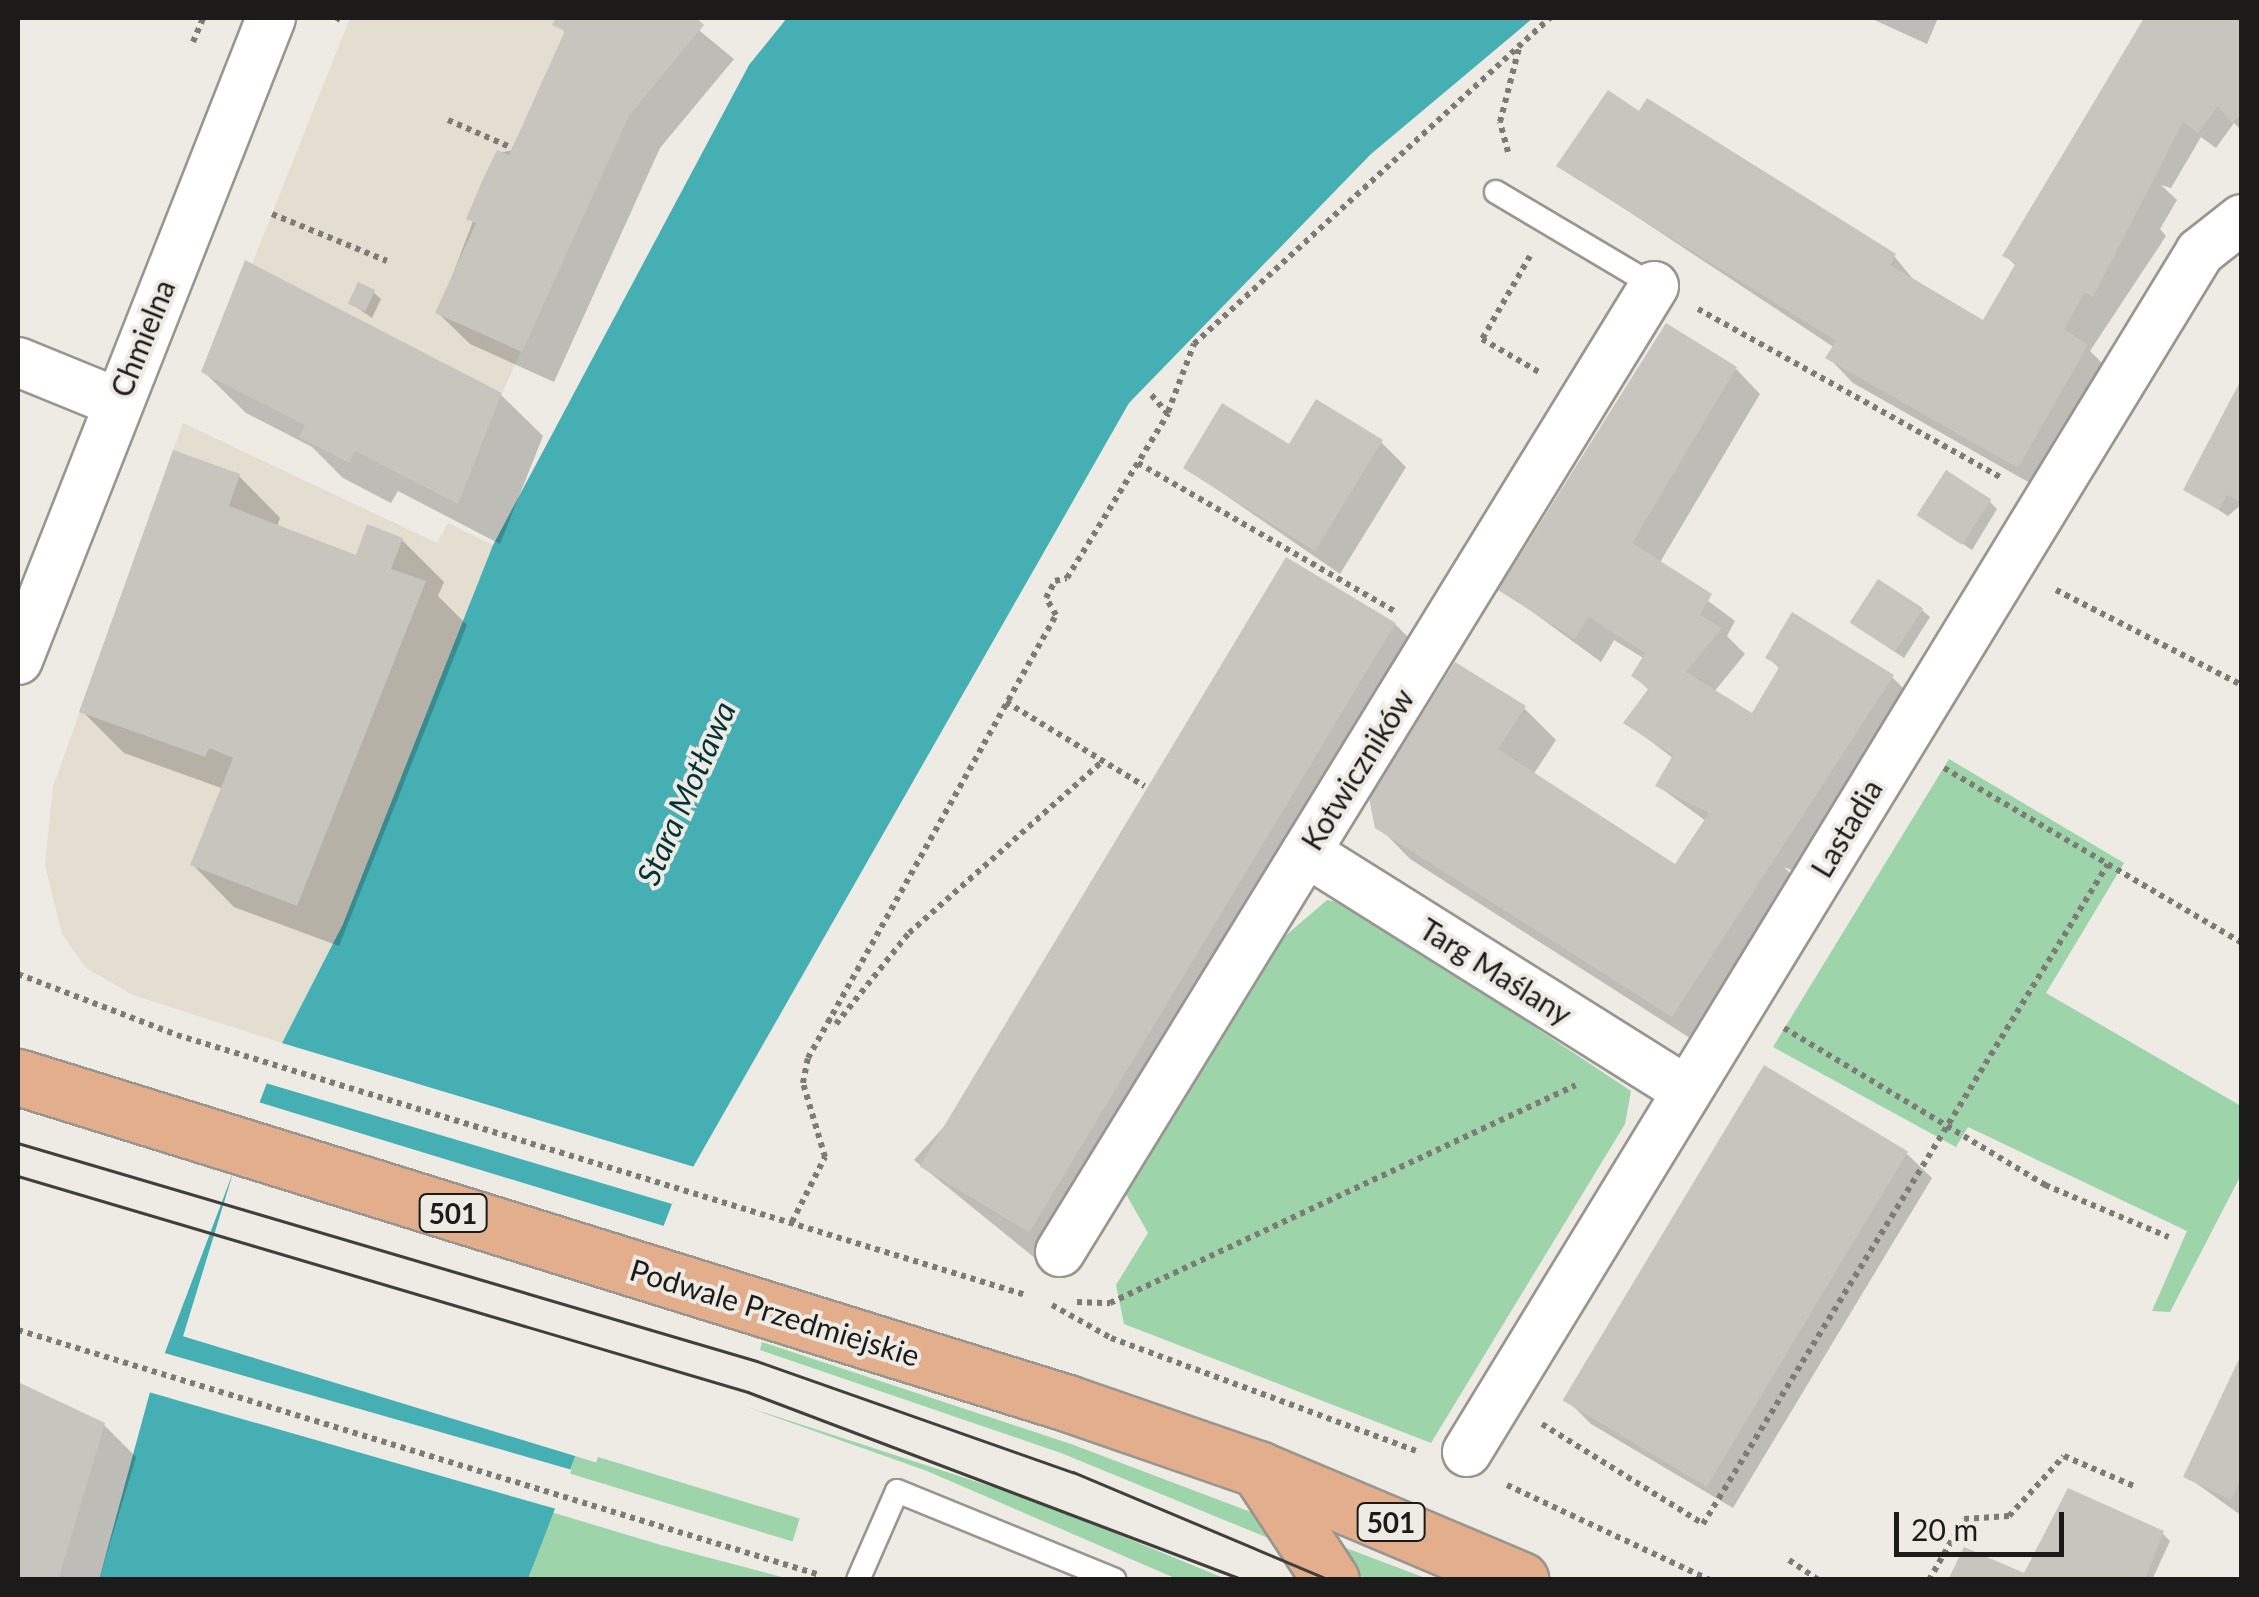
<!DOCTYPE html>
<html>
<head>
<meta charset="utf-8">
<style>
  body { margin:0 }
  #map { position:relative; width:2259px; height:1597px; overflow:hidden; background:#edebe4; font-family:Lato,sans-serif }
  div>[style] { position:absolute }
  .built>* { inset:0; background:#e4ded0 }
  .green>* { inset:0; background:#9ed4a9; transform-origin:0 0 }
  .water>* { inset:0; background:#46afb4 }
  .pier>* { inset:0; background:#edebe4; transform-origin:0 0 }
  .shadow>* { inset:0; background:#0003 }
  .building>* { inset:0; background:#c7c5be; transform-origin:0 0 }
  .path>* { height:6px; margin-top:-3px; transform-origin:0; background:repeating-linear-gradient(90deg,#7c7b76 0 5px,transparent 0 10px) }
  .roads { filter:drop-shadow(2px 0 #999690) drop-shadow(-2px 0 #999690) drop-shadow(0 2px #999690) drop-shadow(0 -2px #999690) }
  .service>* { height:22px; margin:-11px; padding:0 11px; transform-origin:11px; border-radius:11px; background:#fff }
  .minor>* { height:48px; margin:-24px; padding:0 24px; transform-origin:24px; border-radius:24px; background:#fff }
  .primary>* { height:55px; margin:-27.5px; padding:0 27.5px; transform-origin:27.5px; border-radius:27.5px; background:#e3ae8c }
  .tram>* { height:2.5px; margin:-1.25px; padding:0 1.25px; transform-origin:1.25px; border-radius:1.25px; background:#403f3c }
  span { translate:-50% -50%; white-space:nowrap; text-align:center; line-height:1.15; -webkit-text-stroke:8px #edebe4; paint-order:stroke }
  .shield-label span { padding:2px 8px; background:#edebe4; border:2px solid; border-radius:8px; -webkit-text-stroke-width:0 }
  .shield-label { font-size:28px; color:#1c1b19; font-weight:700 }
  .street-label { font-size:30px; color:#1c1b19 }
  .water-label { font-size:32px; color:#003335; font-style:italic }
  .frame { position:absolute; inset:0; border:20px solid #1c1b19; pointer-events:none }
  .scale { position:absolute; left:1894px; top:1512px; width:170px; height:45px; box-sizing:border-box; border:5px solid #1c1b19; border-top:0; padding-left:12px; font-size:30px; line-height:35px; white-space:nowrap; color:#1c1b19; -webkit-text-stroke:8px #edebe4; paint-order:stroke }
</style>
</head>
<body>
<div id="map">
  <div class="built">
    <i style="clip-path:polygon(350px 18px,689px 18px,704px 25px,629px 116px,502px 393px,252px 264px)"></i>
    <i style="clip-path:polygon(183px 423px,437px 543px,448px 523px,493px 545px,343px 924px,282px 1043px,133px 995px,86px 968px,62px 934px,45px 865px,53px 787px)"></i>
  </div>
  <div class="green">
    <i style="clip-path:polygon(1949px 759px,2124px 863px,2046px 993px,2241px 1106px,2241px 1175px,2170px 1312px,2152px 1311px,2187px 1231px,1968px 1127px,1956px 1147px,1773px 1047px)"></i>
    <i style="clip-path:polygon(1327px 900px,1349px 904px,1631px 1091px,1625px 1124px,1431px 1443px,1124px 1324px,1116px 1285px,1148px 1233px,1126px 1194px,1284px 937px)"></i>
    <i style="clip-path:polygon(762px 1342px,1071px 1444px,1428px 1579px,1368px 1579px,1061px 1453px,760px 1350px)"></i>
    <i style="clip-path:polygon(744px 1406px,1039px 1502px,1226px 1579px,1177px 1579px,927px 1471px)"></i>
    <i style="left:572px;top:1449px;width:238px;height:24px;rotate:17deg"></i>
    <i style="clip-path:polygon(551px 1512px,661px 1545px,789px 1579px,528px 1580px)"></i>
  </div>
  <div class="water">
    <i style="clip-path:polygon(787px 18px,1533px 18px,1371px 154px,1129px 403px,672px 1204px,528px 1579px,99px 1580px,150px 1392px,282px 1043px,343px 924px,493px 545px,749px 65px)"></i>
  </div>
  <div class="pier">
    <i style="clip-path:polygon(277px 1042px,282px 1043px,698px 1168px,672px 1204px,262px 1082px)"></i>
    <i style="left:255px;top:1101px;width:432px;height:246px;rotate:17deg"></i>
    <i style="left:161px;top:1352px;width:427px;height:42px;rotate:16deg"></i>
  </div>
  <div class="shadow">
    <i style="clip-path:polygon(559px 18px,684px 18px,734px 59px,660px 148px,554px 382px,470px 344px,438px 313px,499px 153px,514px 150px,566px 36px)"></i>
    <i style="clip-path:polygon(1870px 18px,1938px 18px,1927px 44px)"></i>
    <i style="clip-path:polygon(2147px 18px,2242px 18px,2242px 131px,2234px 123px,2216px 148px,2201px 137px,2171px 188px,2161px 185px,2177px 200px,2160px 229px,2166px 236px,2090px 351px,2111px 372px,2044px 491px,1853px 383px,1829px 358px,1835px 348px,1560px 166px,1640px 115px,1894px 256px,1917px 284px,1984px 324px,2017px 267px,2005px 255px)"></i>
    <i style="clip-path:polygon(373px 292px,381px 299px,372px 318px,350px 303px)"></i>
    <i style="clip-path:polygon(1736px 369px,1760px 394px,1659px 564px,1735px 621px,1727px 636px,1745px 654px,1714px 692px,1753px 716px,1781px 670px,1768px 657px,1892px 677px,1917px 702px,1794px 871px,1784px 867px,1806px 889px,1704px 1047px,1410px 859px,1378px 826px,1524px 708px,1556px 740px,1533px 775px,1675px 868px,1706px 821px,1658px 786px,1674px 759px,1627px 723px,1650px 691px,1634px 676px,1645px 659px,1614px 640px,1601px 662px,1501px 589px)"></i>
    <i style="clip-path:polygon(204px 372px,501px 395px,543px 436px,500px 544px,398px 491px,391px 503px,343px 478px,312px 447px,246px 413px)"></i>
    <i style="clip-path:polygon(2242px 383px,2242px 504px,2228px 516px,2186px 489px)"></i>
    <i style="clip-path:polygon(1381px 442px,1406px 467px,1340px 574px,1186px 468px)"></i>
    <i style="clip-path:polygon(239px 476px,280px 518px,277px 527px,357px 558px,402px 540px,444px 582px,438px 596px,467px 625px,339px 946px,234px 907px,193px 865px,224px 789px,124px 753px,82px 711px)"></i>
    <i style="clip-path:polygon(1989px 501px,1997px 509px,1972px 550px,1921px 516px)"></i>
    <i style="clip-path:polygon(1922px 610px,1930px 617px,1904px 658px,1854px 624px)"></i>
    <i style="clip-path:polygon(1395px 624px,1426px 655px,1046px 1267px,914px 1160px)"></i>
    <i style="clip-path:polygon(1907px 1154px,1932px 1178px,1733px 1508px,1591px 1424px,1566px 1399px)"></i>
    <i style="clip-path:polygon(2242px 1359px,2242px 1516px,2186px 1476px)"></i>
    <i style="clip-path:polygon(18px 1385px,104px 1425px,136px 1457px,99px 1580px,18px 1580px)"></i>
    <i style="clip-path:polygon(2162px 1533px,2170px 1541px,2152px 1580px,1949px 1580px,2026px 1576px)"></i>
  </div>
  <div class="building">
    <i style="clip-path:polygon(556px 18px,696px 18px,704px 25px,629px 116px,522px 352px,435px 313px,476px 223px,466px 219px,483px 179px,497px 150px,509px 155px,565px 31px,552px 25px)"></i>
    <i style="clip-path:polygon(2144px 18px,2242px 18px,2242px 115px,2231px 123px,2218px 106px,2198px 133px,2183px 122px,2093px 297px,2085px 292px,2064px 329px,2088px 345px,2018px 468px,1825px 358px,1836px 341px,1556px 166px,1608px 90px,1639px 111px,1647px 98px,1896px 254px,1890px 265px,1983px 320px,2016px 263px,2002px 256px)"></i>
    <i style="clip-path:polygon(245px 260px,502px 393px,458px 504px,355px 451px,349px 463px,299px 437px,305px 425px,201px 372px)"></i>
    <i style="left:358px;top:282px;width:19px;height:24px;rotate:25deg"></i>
    <i style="clip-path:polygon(1666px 323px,1737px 367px,1632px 543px,1712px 594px,1700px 615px,1722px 628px,1686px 672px,1752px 713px,1780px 666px,1765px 658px,1792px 612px,1894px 675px,1672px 1017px,1375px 828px,1369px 798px,1455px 662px,1526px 706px,1498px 749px,1675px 864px,1709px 813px,1655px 786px,1673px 755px,1623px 723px,1649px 688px,1631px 676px,1645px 653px,1589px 617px,1575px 639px,1498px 590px)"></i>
    <i style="clip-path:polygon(2242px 378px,2242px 503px,2227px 495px,2219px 510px,2183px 490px)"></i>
    <i style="clip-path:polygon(1316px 399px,1383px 440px,1315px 551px,1183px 468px,1222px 403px,1289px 444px)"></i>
    <i style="clip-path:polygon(173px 450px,240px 474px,229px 506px,356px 555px,367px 524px,403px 538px,391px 569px,426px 581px,297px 906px,190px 865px,233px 758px,209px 748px,205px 757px,79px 712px)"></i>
    <i style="left:1946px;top:470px;width:54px;height:54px;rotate:33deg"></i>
    <i style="left:1286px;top:557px;width:128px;height:711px;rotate:31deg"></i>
    <i style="left:1878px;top:579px;width:54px;height:52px;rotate:33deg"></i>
    <i style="left:1764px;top:1065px;width:168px;height:391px;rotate:31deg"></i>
    <i style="clip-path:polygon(2242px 1353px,2242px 1477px,2231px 1500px,2183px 1477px)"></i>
    <i style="clip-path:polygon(18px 1382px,105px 1423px,58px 1580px,18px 1580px)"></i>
    <i style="clip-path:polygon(2068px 1488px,2164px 1531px,2145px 1580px,1948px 1580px,1964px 1547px,2024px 1573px)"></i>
  </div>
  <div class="path">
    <i style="left:336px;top:21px;width:4px;rotate:-56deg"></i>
    <i style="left:193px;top:42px;width:26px;rotate:-67deg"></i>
    <i style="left:448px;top:120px;width:70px;rotate:23.6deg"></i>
    <i style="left:1508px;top:152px;width:31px;rotate:-105deg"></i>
    <i style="left:1500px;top:122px;width:81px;rotate:-75.6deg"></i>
    <i style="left:272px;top:214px;width:124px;rotate:22.2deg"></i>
    <i style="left:1530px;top:256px;width:96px;rotate:120deg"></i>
    <i style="left:1482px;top:339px;width:66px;rotate:30.1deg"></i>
    <i style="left:1698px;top:309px;width:348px;rotate:29.1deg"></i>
    <i style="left:1168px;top:412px;width:73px;rotate:-69.1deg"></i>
    <i style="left:1194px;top:344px;width:483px;rotate:-42.5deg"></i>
    <i style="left:1138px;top:463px;width:296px;rotate:30deg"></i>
    <i style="left:2056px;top:590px;width:209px;rotate:27.1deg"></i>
    <i style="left:1006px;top:702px;width:162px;rotate:31.3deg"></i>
    <i style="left:1944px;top:768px;width:346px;rotate:30.4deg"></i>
    <i style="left:18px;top:974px;width:170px;rotate:21deg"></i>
    <i style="left:177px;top:1035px;width:888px;rotate:17.03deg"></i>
    <i style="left:827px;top:1019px;width:10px;rotate:29deg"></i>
    <i style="left:836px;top:1024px;width:117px;rotate:-51.3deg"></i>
    <i style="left:909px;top:933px;width:259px;rotate:-41.6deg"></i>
    <i style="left:1784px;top:1028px;width:305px;rotate:31deg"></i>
    <i style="left:2045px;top:1185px;width:134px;rotate:22.8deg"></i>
    <i style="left:792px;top:1222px;width:73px;rotate:-63.1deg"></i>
    <i style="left:825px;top:1157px;width:77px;rotate:-106.6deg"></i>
    <i style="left:803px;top:1083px;width:25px;rotate:-79deg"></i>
    <i style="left:808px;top:1058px;width:508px;rotate:-60.76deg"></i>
    <i style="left:1056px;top:615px;width:20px;rotate:-120deg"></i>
    <i style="left:1046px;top:598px;width:19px;rotate:-62deg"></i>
    <i style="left:1055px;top:581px;width:12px;rotate:-14deg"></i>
    <i style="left:1067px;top:578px;width:193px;rotate:-58.4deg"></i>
    <i style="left:1168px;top:414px;width:29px;rotate:-131deg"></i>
    <i style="left:1077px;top:1302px;width:33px;rotate:2deg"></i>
    <i style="left:1110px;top:1303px;width:514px;rotate:-25.07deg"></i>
    <i style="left:1052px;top:1305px;width:68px;rotate:29.2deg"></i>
    <i style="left:1111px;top:1338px;width:325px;rotate:20.3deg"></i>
    <i style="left:18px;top:1330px;width:839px;rotate:16.99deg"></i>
    <i style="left:1542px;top:1424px;width:190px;rotate:31.8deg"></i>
    <i style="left:1703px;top:1524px;width:774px;rotate:-58.47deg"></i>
    <i style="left:1507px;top:1485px;width:224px;rotate:25.1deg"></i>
    <i style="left:1789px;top:1560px;width:36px;rotate:34deg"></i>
    <i style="left:1929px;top:1580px;width:70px;rotate:-60.2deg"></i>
    <i style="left:1964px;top:1519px;width:45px;rotate:-3.8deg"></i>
    <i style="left:2009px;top:1516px;width:81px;rotate:-47.5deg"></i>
    <i style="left:2064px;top:1456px;width:76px;rotate:23.2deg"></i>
  </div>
  <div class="roads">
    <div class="service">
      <i style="left:1496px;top:192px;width:184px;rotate:30.7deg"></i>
      <i style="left:858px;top:1580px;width:97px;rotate:-66.3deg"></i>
      <i style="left:897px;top:1491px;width:235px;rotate:22.2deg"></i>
    </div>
    <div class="minor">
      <i style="left:18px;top:362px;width:106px;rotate:22.2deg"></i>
      <i style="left:18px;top:660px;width:690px;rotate:-68.49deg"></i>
      <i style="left:1306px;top:852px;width:448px;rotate:32.1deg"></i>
      <i style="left:1060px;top:1252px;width:1134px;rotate:-58.41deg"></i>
      <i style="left:1467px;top:1452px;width:1406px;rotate:-58.58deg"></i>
      <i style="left:2200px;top:252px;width:53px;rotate:-38.2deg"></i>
    </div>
    <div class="primary">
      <i style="left:18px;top:1077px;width:1098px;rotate:17.26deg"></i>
      <i style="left:1067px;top:1403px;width:202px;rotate:19.1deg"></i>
      <i style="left:1258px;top:1469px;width:285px;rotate:22.9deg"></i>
      <i style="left:1258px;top:1469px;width:133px;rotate:56.7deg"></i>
    </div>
  </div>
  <div class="tram">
    <i style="left:18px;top:1143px;width:770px;rotate:16.44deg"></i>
    <i style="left:757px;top:1361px;width:335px;rotate:19.4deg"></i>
    <i style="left:1073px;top:1472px;width:279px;rotate:22.8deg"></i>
    <i style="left:18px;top:1176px;width:761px;rotate:16.48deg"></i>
    <i style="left:748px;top:1392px;width:530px;rotate:20.76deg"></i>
  </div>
  <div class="shield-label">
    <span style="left:453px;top:1213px">501</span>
    <span style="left:1391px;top:1522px">501</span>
  </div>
  <div class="street-label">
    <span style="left:142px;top:338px;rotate:-68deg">Chmielna</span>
    <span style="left:1357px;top:769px;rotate:-58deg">Kotwiczników</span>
    <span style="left:1846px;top:828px;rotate:-59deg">Lastadia</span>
    <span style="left:1496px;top:971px;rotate:32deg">Targ Maślany</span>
    <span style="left:775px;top:1312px;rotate:17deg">Podwale Przedmiejskie</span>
  </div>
  <div class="water-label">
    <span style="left:686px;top:793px;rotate:-66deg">Stara Motława</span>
  </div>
  <div class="frame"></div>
  <div class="scale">20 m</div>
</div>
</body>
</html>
